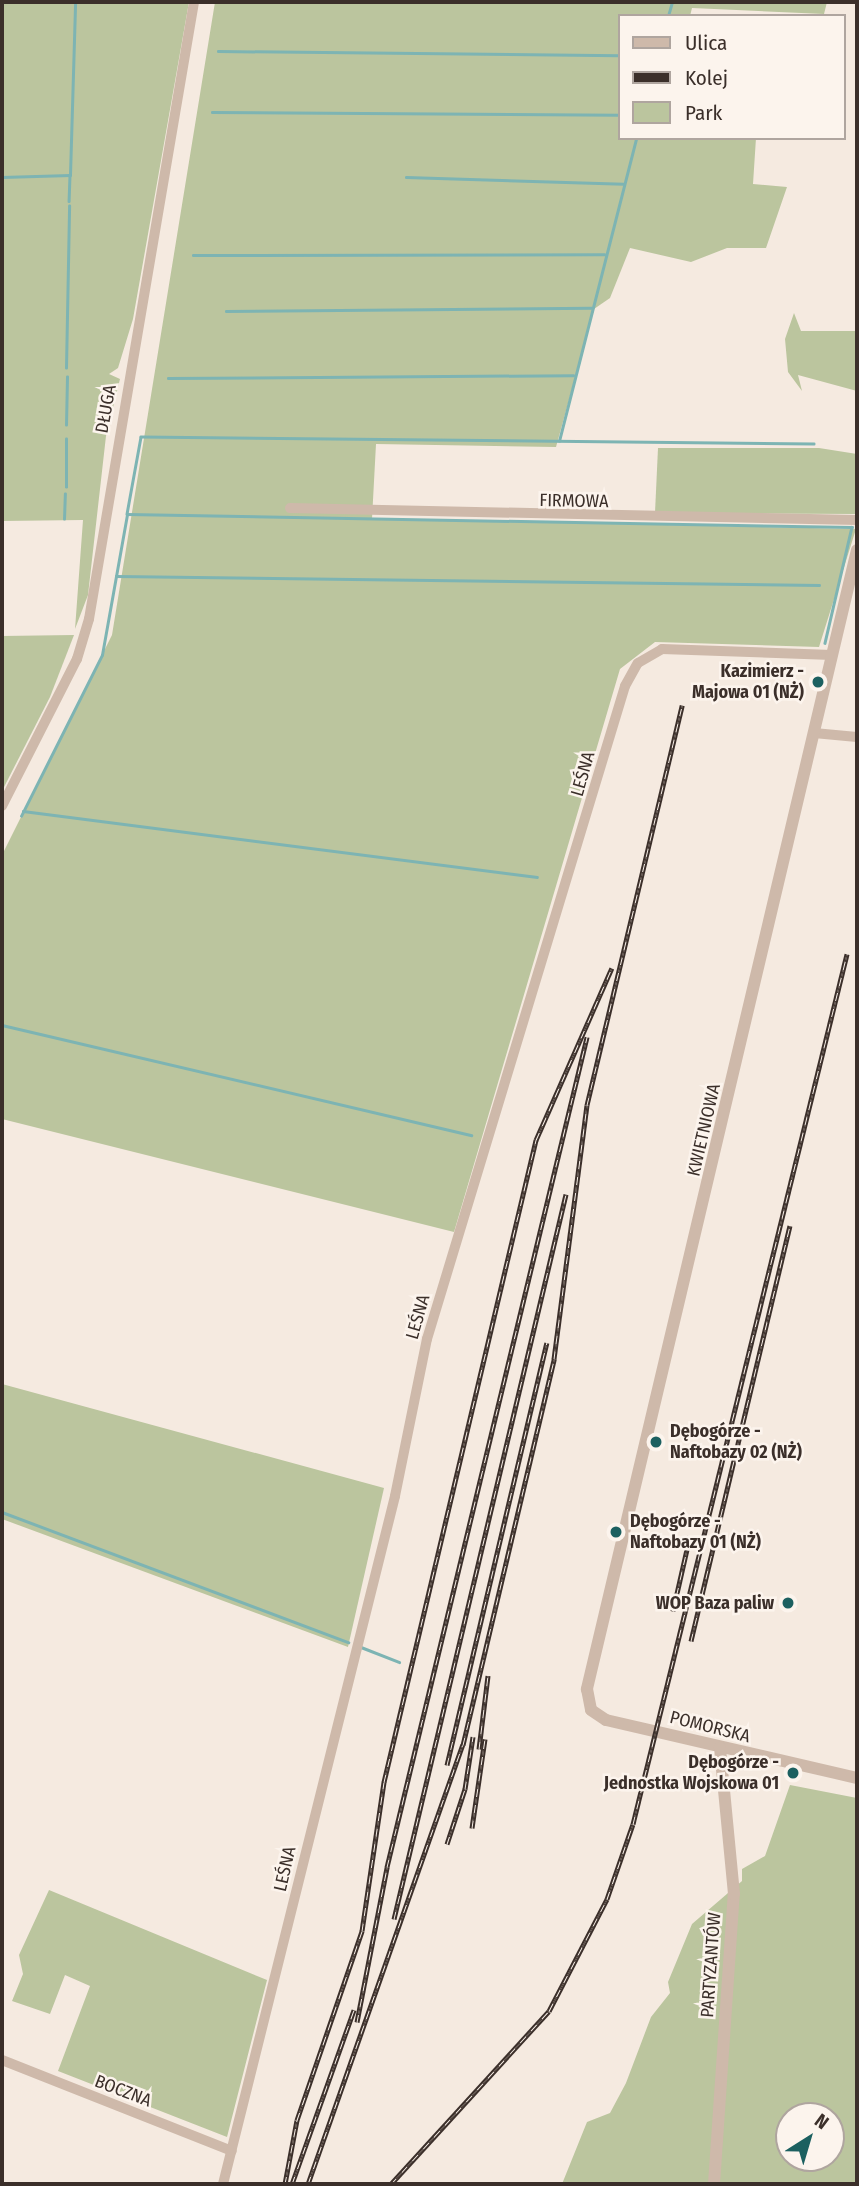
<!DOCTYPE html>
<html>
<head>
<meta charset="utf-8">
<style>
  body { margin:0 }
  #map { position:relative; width:859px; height:2186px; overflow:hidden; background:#f5eae0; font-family:"Fira Sans Condensed",sans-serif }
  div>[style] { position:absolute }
  .green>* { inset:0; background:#bbc59e }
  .stream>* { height:2.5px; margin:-1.25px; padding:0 1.25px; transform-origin:1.25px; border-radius:1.25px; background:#7db4b3 }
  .minor>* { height:10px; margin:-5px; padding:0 5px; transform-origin:5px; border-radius:5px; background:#ceb9aa }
  .tertiary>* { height:12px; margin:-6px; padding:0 6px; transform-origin:6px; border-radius:6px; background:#ceb9aa }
  .rail>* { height:5px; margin-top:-2.5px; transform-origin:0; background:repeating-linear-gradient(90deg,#fcf4ed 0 8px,#3b2f2a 0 16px); box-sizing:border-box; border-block:2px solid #3b2f2a }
  .dots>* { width:19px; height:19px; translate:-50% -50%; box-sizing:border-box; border:4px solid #fcf4ed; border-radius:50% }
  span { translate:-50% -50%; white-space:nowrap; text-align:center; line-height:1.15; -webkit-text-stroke:5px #fcf4ed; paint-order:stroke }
  .street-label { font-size:18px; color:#3b2f2a }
  .poi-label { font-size:18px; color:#3b2f2a; font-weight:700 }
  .right { translate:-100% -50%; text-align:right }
  .left { translate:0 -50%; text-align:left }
  .frame { position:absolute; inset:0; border:4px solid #3b2f2a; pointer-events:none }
  .legend { position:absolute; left:618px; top:14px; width:228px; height:126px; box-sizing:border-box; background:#fcf4ed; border:2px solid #afa59f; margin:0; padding:9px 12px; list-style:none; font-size:21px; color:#3b2f2a }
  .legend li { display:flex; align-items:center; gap:14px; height:35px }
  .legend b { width:35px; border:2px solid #afa59f }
  .north { position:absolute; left:775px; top:2102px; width:70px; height:70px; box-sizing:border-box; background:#fcf4ed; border:2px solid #afa59f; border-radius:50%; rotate:37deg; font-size:19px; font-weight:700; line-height:28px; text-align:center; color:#3b2f2a }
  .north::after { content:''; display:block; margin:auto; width:24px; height:32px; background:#1c6060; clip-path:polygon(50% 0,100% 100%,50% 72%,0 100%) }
</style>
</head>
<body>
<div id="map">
  <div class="green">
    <i style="clip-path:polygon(2px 2px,189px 2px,133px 319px,118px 368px,109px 374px,120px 379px,106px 436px,88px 595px,75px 629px,83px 520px,2px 521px)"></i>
    <i style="clip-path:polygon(215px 2px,827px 2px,824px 14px,692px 8px,690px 16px,619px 16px,619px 138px,756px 138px,753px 184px,787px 187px,766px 248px,727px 248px,691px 262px,630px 248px,610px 298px,594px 309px,556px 447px,376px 444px,372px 519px,856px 529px,819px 647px,655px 642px,620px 669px,454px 1232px,2px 1119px,2px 855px,112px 635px)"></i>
    <i style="clip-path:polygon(794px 313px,801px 331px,857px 331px,857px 391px,798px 375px,802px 391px,788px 372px,785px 339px)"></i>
    <i style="clip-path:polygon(658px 448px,819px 448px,857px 454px,857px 514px,655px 513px)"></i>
    <i style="clip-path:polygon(74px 635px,50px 697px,2px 791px,2px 636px)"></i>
    <i style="clip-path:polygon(2px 1384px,384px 1488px,348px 1647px,2px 1519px)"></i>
    <i style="clip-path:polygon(evenodd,790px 1785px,857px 1798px,857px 2184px,562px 2184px,587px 2122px,610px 2113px,626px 2083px,651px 2017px,670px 1993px,668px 1982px,692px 1924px,742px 1881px,742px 1869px,765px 1856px,790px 1785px,789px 2116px,831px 2116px,831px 2158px,789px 2158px,789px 2116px)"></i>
    <i style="clip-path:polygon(49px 1890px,267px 1980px,227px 2137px,58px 2071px,90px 1986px,65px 1975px,50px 2014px,12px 2001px,23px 1974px,19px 1955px)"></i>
  </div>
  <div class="stream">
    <i style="left:668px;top:16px;width:15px;rotate:-74deg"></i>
    <i style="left:218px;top:51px;width:401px;rotate:0.6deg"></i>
    <i style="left:212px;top:112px;width:406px;rotate:0.4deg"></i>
    <i style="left:70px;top:175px;width:173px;rotate:-88.3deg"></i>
    <i style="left:2px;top:177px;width:68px;rotate:-1.7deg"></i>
    <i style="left:70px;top:175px;width:26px;rotate:92deg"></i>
    <i style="left:406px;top:177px;width:217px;rotate:1.8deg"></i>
    <i style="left:193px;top:255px;width:411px;rotate:-0.1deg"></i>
    <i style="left:226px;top:311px;width:365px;rotate:-0.5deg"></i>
    <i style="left:66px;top:368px;width:162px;rotate:-88.9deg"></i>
    <i style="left:168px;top:378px;width:405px;rotate:-0.4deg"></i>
    <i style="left:66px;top:425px;width:48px;rotate:-88.8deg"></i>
    <i style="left:559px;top:441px;width:313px;rotate:-75.7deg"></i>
    <i style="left:814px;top:444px;width:673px;rotate:-179.4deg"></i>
    <i style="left:141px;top:437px;width:78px;rotate:100.3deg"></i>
    <i style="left:127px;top:514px;width:725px;rotate:1.03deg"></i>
    <i style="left:852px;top:527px;width:119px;rotate:103.1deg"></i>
    <i style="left:66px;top:487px;width:48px;rotate:-90deg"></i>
    <i style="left:64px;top:519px;width:25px;rotate:-88deg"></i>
    <i style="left:116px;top:576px;width:703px;rotate:0.73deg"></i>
    <i style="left:23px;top:811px;width:518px;rotate:7.32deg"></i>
    <i style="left:21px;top:816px;width:180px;rotate:-63.3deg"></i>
    <i style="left:102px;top:655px;width:143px;rotate:-79.9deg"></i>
    <i style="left:2px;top:1025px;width:482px;rotate:13.2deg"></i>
    <i style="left:2px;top:1512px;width:370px;rotate:20.6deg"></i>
    <i style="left:361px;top:1647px;width:41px;rotate:21.5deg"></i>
  </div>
  <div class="minor">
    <i style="left:290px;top:508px;width:567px;rotate:1.21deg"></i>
    <i style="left:814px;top:733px;width:43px;rotate:5.3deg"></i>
    <i style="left:2px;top:806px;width:165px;rotate:-63deg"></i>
    <i style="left:77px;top:659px;width:42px;rotate:-73.3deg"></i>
    <i style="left:89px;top:619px;width:626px;rotate:-80.34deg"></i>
    <i style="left:2px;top:2060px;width:247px;rotate:21.6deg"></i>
    <i style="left:223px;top:2184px;width:709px;rotate:-75.96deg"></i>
    <i style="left:395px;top:1496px;width:160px;rotate:-78.5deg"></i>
    <i style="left:427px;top:1339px;width:682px;rotate:-73.13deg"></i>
    <i style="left:625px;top:686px;width:26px;rotate:-61deg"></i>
    <i style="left:638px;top:663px;width:28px;rotate:-30deg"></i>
    <i style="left:662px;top:649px;width:170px;rotate:2deg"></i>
  </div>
  <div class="tertiary">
    <i style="left:857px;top:550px;width:1171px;rotate:103.34deg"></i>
    <i style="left:587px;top:1689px;width:21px;rotate:79deg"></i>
    <i style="left:591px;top:1710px;width:18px;rotate:34deg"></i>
    <i style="left:606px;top:1720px;width:258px;rotate:13deg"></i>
    <i style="left:714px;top:2184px;width:291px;rotate:-86.1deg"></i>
    <i style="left:734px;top:1894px;width:147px;rotate:-95.5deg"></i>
  </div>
  <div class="rail">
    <i style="left:673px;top:1611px;width:77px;rotate:-77.2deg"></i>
    <i style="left:691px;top:1641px;width:427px;rotate:-76.6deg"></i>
    <i style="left:479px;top:1749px;width:74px;rotate:-83deg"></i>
    <i style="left:447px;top:1765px;width:434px;rotate:-76.7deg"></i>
    <i style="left:472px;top:1828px;width:90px;rotate:-81.7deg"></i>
    <i style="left:447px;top:1844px;width:58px;rotate:-71.9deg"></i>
    <i style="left:465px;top:1789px;width:53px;rotate:-81.3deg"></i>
    <i style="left:394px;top:1919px;width:745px;rotate:-76.65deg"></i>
    <i style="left:357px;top:2022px;width:158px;rotate:-79deg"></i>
    <i style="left:387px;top:1867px;width:854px;rotate:-76.45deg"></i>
    <i style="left:285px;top:2184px;width:65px;rotate:-79.4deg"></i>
    <i style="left:297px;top:2120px;width:200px;rotate:-71deg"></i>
    <i style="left:362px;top:1931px;width:151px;rotate:-81.6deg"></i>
    <i style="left:384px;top:1782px;width:660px;rotate:-76.68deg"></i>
    <i style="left:536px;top:1140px;width:188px;rotate:-66.2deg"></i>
    <i style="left:292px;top:2184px;width:185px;rotate:-70.4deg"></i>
    <i style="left:308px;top:2184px;width:466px;rotate:-70.6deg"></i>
    <i style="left:463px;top:1745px;width:397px;rotate:-76.7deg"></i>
    <i style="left:554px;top:1359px;width:256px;rotate:-82.6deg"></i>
    <i style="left:587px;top:1105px;width:411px;rotate:-76.6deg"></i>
    <i style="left:391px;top:2184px;width:234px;rotate:-47.6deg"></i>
    <i style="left:549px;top:2011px;width:126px;rotate:-62.6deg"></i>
    <i style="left:607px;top:1899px;width:79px;rotate:-70.9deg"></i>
    <i style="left:633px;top:1824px;width:896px;rotate:-76.18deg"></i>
  </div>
  <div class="dots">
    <i style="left:818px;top:682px;background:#1c6060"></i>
    <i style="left:656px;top:1442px;background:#1c6060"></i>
    <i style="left:616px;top:1532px;background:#1c6060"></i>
    <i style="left:788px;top:1603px;background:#1c6060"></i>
    <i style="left:793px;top:1773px;background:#1c6060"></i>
  </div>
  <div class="street-label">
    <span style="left:106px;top:409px;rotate:-80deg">DŁUGA</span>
    <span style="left:574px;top:501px;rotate:1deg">FIRMOWA</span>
    <span style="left:583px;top:774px;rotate:-74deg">LEŚNA</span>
    <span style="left:704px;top:1130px;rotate:-77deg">KWIETNIOWA</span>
    <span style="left:418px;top:1317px;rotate:-74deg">LEŚNA</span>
    <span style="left:710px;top:1727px;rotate:14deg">POMORSKA</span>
    <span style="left:285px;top:1869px;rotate:-77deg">LEŚNA</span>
    <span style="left:711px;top:1965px;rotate:-86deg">PARTYZANTÓW</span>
    <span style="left:123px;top:2091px;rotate:21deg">BOCZNA</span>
  </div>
  <div class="poi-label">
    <span class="right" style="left:804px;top:682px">Kazimierz -<br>Majowa 01 (NŻ)</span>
    <span class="left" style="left:670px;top:1442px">Dębogórze -<br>Naftobazy 02 (NŻ)</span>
    <span class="left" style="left:630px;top:1532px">Dębogórze -<br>Naftobazy 01 (NŻ)</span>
    <span class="right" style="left:774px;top:1603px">WOP Baza paliw</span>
    <span class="right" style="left:779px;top:1773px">Dębogórze -<br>Jednostka Wojskowa 01</span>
  </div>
  <div class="frame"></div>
  <ul class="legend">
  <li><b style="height:9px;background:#ceb9aa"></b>Ulica</li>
  <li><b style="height:9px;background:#3b2f2a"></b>Kolej</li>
  <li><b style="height:19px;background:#bbc59e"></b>Park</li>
  </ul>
  <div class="north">N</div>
</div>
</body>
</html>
